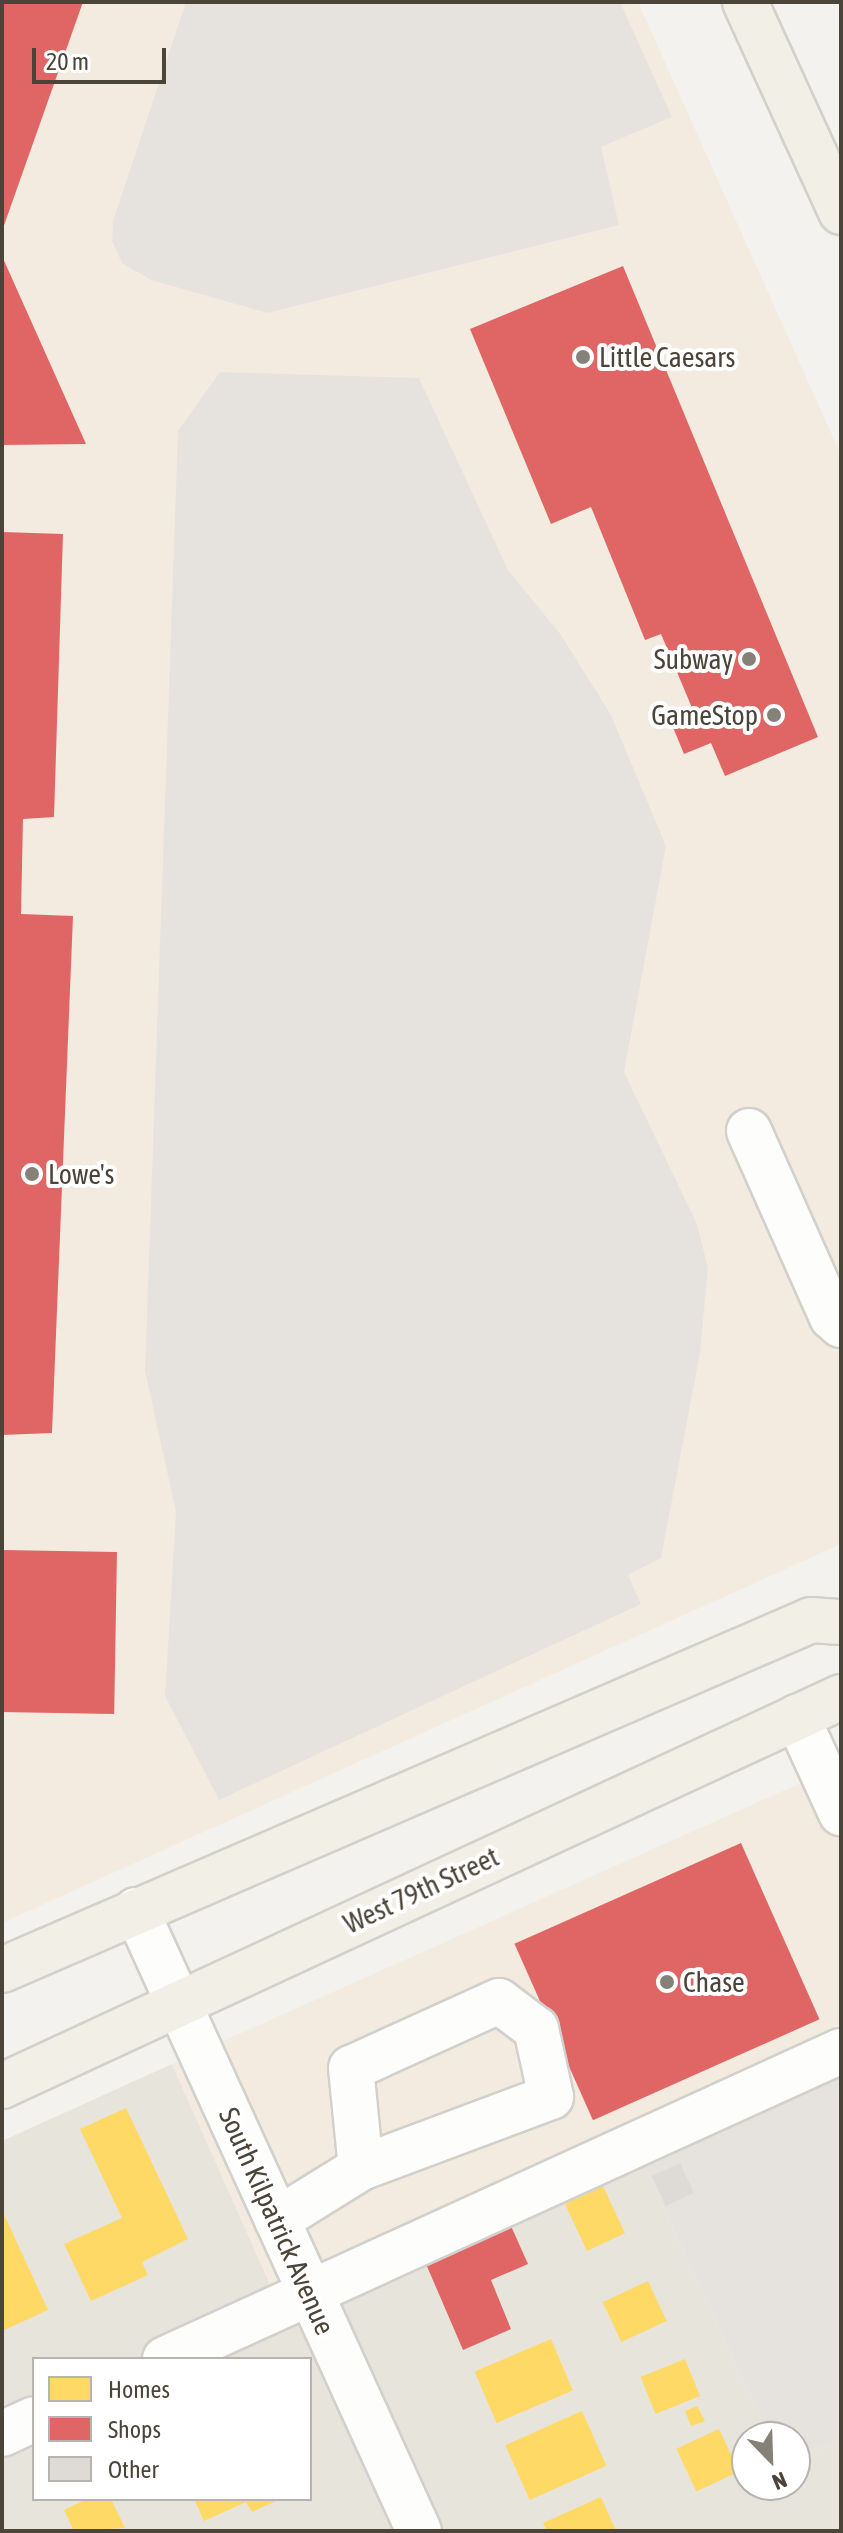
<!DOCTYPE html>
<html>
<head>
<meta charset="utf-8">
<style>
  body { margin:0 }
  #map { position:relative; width:843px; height:2533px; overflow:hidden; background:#f4f2ee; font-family:"Asap Condensed",sans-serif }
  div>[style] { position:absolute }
  .residential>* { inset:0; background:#e7e4dc }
  .commercial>* { inset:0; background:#f3ebdf }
  .parking>* { inset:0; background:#e6e3df }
  .homes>* { inset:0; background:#ffd966; transform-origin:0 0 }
  .shops>* { inset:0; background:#e06666; transform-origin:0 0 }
  .building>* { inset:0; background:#dedbd6; transform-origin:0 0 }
  .roads { filter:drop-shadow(2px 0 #d2d0cb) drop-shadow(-2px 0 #d2d0cb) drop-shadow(0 2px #d2d0cb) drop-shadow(0 -2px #d2d0cb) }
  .minor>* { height:44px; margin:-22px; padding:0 22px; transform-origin:22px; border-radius:22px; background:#fdfdfc }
  .major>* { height:44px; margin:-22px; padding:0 22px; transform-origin:22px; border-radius:22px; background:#f2efe6 }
  .dots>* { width:22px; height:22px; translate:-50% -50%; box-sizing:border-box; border:4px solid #fff; border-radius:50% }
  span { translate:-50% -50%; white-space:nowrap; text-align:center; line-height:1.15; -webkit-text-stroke:8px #fff; paint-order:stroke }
  .poi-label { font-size:28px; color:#4b4439 }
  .left { translate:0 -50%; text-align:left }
  .right { translate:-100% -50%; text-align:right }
  .street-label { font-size:28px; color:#4b4439 }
  .frame { position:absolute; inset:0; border:4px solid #4b4439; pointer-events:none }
  .legend { position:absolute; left:32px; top:2357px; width:280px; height:144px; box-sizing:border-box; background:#fff; border:2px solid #b7b4b0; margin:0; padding:10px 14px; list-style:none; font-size:24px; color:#4b4439 }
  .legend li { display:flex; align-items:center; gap:16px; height:40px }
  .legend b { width:40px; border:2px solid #b7b4b0 }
  .north { position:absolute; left:731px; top:2421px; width:80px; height:80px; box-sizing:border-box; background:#fff; border:2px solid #b7b4b0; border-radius:50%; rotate:157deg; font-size:22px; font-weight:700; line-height:32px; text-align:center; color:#4b4439 }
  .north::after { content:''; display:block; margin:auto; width:28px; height:36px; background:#868178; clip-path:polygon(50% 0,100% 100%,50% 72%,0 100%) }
  .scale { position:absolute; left:32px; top:48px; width:134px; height:36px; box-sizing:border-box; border:4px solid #4b4439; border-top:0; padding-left:10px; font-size:24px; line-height:28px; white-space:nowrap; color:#4b4439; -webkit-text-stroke:6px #fff; paint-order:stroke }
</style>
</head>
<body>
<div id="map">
  <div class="residential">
    <i style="clip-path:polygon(evenodd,172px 2064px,289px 2327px,645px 2167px,769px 2437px,747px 2437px,747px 2485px,795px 2485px,795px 2459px,841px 2438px,841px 2531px,2px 2531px,2px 2141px,172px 2064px,34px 2359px,310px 2359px,310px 2499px,34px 2499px,34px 2359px)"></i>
  </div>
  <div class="commercial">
    <i style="clip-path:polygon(2px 2px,638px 2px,841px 455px,841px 1544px,2px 1923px)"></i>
    <i style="clip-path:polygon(841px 1765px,841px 2077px,289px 2327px,172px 2064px)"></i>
  </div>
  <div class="parking">
    <i style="clip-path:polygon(186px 2px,620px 2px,672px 117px,601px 147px,619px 225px,267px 313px,151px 280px,122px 263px,112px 241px,113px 221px)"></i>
    <i style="clip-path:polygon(220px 372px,419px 378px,508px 570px,561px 635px,611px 715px,666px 846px,624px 1072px,697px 1224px,708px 1268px,700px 1353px,661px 1558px,628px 1575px,641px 1604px,219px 1800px,165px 1696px,176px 1512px,145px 1371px,178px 431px)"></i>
    <i style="clip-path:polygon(841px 2077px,841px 2438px,795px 2459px,795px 2437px,769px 2437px,645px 2167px)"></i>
  </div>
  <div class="homes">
    <i style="clip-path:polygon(126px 2108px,188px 2239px,142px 2262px,148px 2275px,91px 2301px,64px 2244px,122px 2218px,80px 2129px)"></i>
    <i style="left:603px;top:2186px;width:52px;height:42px;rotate:65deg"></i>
    <i style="clip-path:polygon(2px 2210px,48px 2310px,2px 2331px)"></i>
    <i style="left:648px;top:2281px;width:44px;height:50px;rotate:65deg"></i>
    <i style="left:551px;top:2339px;width:56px;height:83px;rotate:67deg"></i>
    <i style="left:685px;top:2359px;width:40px;height:48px;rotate:68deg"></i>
    <i style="clip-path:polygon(697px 2406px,705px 2421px,691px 2426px,685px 2411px)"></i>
    <i style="left:582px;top:2411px;width:60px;height:84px;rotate:66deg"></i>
    <i style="left:719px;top:2429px;width:47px;height:47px;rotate:65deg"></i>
    <i style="clip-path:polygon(601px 2497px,616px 2531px,547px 2531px,543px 2523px)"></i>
    <i style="clip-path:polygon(87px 2499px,111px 2499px,125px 2528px,74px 2531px,64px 2510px)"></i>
    <i style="clip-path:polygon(194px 2499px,281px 2499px,252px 2512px,246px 2502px,204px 2521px)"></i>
  </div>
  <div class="shops">
    <i style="clip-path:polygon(2px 2px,83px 2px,2px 231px)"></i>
    <i style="clip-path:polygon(2px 256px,86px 444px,2px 445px)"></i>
    <i style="clip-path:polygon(623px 266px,818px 737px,725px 776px,711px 743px,684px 754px,672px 725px,695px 715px,661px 634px,645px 640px,591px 507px,551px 524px,470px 329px)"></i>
    <i style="clip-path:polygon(2px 532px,63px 534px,54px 817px,23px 819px,21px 914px,73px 916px,52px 1433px,2px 1435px)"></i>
    <i style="left:2px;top:1550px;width:115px;height:162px;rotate:1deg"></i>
    <i style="left:741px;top:1843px;width:193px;height:248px;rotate:66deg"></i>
    <i style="clip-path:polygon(511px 2226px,528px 2264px,491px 2280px,511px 2329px,463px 2350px,426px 2264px,457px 2251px,455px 2246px,465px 2241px,467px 2246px)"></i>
  </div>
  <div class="building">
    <i style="left:680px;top:2163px;width:33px;height:31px;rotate:65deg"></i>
  </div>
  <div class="roads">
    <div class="minor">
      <i style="left:749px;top:1131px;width:204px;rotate:66deg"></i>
      <i style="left:832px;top:1317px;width:12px;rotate:42deg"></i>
      <i style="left:797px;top:1717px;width:106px;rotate:65.4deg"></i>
      <i style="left:136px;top:1910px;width:682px;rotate:65.5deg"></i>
      <i style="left:277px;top:2220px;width:99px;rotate:-31.8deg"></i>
      <i style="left:361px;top:2168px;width:203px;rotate:-20.5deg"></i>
      <i style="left:551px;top:2097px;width:70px;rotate:-102.4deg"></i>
      <i style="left:536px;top:2029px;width:46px;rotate:-142.9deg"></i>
      <i style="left:499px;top:2001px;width:162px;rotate:155.6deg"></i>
      <i style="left:351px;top:2068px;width:100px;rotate:84.3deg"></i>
      <i style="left:165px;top:2359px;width:743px;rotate:-24.5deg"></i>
      <i style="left:2px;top:2434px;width:35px;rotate:-25deg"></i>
    </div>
    <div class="major">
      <i style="left:745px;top:2px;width:231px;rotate:65.4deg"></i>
      <i style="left:2px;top:1970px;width:881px;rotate:-23.39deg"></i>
      <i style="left:811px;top:1620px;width:30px;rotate:4deg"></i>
      <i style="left:2px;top:2086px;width:925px;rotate:-24.87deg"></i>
    </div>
  </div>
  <div class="dots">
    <i style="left:583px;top:357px;background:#868178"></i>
    <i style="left:749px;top:659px;background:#868178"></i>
    <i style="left:774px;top:715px;background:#868178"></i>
    <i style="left:32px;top:1174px;background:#868178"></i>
    <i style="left:667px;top:1982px;background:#868178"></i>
  </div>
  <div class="poi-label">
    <span class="left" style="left:599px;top:357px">Little Caesars</span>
    <span class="right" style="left:733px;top:659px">Subway</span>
    <span class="right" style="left:758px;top:715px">GameStop</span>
    <span class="left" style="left:48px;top:1174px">Lowe's</span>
    <span class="left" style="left:683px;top:1982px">Chase</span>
  </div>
  <div class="street-label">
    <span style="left:421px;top:1890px;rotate:-25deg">West 79th Street</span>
    <span style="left:277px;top:2221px;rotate:66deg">South Kilpatrick Avenue</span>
  </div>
  <div class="frame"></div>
  <ul class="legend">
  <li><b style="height:22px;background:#ffd966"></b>Homes</li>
  <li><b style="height:22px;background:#e06666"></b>Shops</li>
  <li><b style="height:22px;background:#dedbd6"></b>Other</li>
  </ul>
  <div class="north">N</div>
  <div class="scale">20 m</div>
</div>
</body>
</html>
